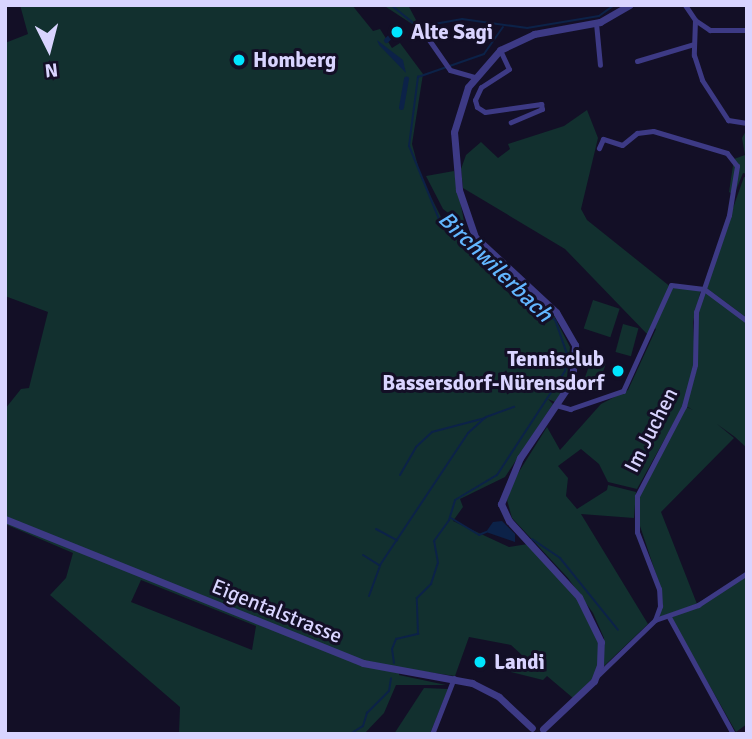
<!DOCTYPE html>
<html>
<head>
<meta charset="utf-8">
<style>
  body { margin:0 }
  #map { position:relative; width:752px; height:739px; overflow:hidden; background:#130f26; font-family:Signika,sans-serif }
  div>[style] { position:absolute }
  .green>* { inset:0; background:#12302f; transform-origin:0 0 }
  .water>* { inset:0; background:#0c2248 }
  .stream>* { height:2px; margin:-1px; padding:0 1px; transform-origin:1px; border-radius:1px; background:#0c2248 }
  .canal>* { height:5px; margin:-2.5px; padding:0 2.5px; transform-origin:2.5px; border-radius:2.5px; background:#0c2248 }
  .minor>* { height:5px; margin:-2.5px; padding:0 2.5px; transform-origin:2.5px; border-radius:2.5px; background:#3d3a85 }
  .tertiary>* { height:7px; margin:-3.5px; padding:0 3.5px; transform-origin:3.5px; border-radius:3.5px; background:#3d3a85 }
  .dots>* { width:19px; height:19px; translate:-50% -50%; box-sizing:border-box; border:4px solid #130f26; border-radius:50% }
  span { translate:-50% -50%; white-space:nowrap; text-align:center; line-height:1.15; -webkit-text-stroke:6px #130f26; paint-order:stroke }
  .poi-label { font-size:21px; color:#d9d4ff; font-weight:700 }
  .left { translate:0 -50%; text-align:left }
  .right { translate:-100% -50%; text-align:right }
  .street-label { font-size:21px; color:#d9d4ff }
  .water-label { font-size:23px; color:#62b6ff; font-style:italic }
  .frame { position:absolute; inset:0; border:7px solid #d9d4ff; pointer-events:none }
  .north { position:absolute; left:14px; top:14px; width:70px; height:70px; -webkit-text-stroke:5px #130f26; paint-order:stroke; rotate:174deg; font-size:19px; font-weight:700; line-height:28px; text-align:center; color:#d9d4ff }
  .north::after { content:''; display:block; margin:auto; width:24px; height:32px; background:#d9d4ff; clip-path:polygon(50% 0,100% 100%,50% 72%,0 100%) }
</style>
</head>
<body>
<div id="map">
  <div class="green">
    <i style="clip-path:polygon(evenodd,20px 5px,352px 5px,373px 31px,380px 29px,392px 48px,400px 43px,423px 74px,412px 144px,421px 177px,441px 217px,553px 314px,570px 347px,566px 387px,555px 402px,548px 399px,553px 404px,505px 477px,460px 499px,463px 507px,453px 521px,509px 547px,528px 544px,577px 598px,596px 632px,600px 653px,595px 676px,573px 698px,547px 676px,543px 680px,511px 672px,524px 657px,511px 645px,469px 637px,455px 676px,399px 668px,399px 675px,446px 685px,396px 685px,384px 713px,364px 734px,179px 734px,180px 707px,50px 595px,66px 578px,73px 553px,5px 524px,5px 409px,21px 389px,29px 388px,48px 312px,5px 296px,5px 43px,28px 34px,20px 5px,141px 580px,256px 626px,252px 650px,131px 602px,141px 580px)"></i>
    <i style="clip-path:polygon(383px 5px,408px 5px,416px 20px,412px 24px)"></i>
    <i style="clip-path:polygon(587px 110px,598px 138px,581px 209px,587px 220px,672px 288px,701px 289px,693px 322px,695px 362px,683px 406px,637px 489px,608px 482px,599px 464px,581px 449px,558px 466px,568px 478px,566px 496px,577px 509px,607px 490px,608px 485px,636px 492px,634px 518px,581px 514px,648px 624px,603px 667px,604px 638px,593px 613px,568px 578px,512px 518px,507px 500px,515px 478px,547px 427px,560px 450px,601px 404px,628px 390px,656px 329px,653px 327px,648px 335px,565px 249px,463px 188px,461px 169px,466px 155px,481px 142px,498px 158px,510px 149px,508px 144px,564px 126px)"></i>
    <i style="clip-path:polygon(747px 129px,747px 174px,743px 173px,734px 195px,729px 192px,734px 159px,745px 155px,742px 138px)"></i>
    <i style="clip-path:polygon(454px 171px,464px 221px,460px 222px,443px 209px,426px 176px)"></i>
    <i style="clip-path:polygon(744px 177px,747px 178px,747px 318px,705px 287px)"></i>
    <i style="clip-path:polygon(703px 290px,747px 322px,747px 448px,735px 437px,717px 424px,734px 438px,661px 512px,697px 604px,660px 617px,661px 589px,637px 517px,640px 492px,684px 406px,693px 410px,686px 406px,698px 365px,696px 324px)"></i>
    <i style="left:593px;top:300px;width:28px;height:30px;rotate:18deg"></i>
    <i style="left:623px;top:324px;width:16px;height:29px;rotate:15deg"></i>
    <i style="left:592px;top:358px;width:15px;height:30px;rotate:20deg"></i>
    <i style="clip-path:polygon(747px 575px,747px 724px,736px 732px,671px 618px)"></i>
    <i style="clip-path:polygon(424px 688px,448px 689px,430px 734px,394px 734px)"></i>
  </div>
  <div class="water">
    <i style="clip-path:polygon(377px 40px,403px 60px,406px 73px,379px 45px)"></i>
    <i style="clip-path:polygon(502px 521px,515px 534px,515px 542px,486px 532px,493px 522px)"></i>
  </div>
  <div class="stream">
    <i style="left:391px;top:5px;width:28px;rotate:39deg"></i>
    <i style="left:423px;top:26px;width:40px;rotate:-10deg"></i>
    <i style="left:462px;top:19px;width:66px;rotate:7.9deg"></i>
    <i style="left:527px;top:28px;width:73px;rotate:-9.5deg"></i>
    <i style="left:599px;top:16px;width:19px;rotate:-36deg"></i>
    <i style="left:400px;top:475px;width:32px;rotate:-60deg"></i>
    <i style="left:416px;top:447px;width:22px;rotate:-43deg"></i>
    <i style="left:432px;top:432px;width:55px;rotate:-14.8deg"></i>
    <i style="left:451px;top:518px;width:33px;rotate:31deg"></i>
    <i style="left:479px;top:535px;width:8px;rotate:-23deg"></i>
    <i style="left:376px;top:529px;width:24px;rotate:28deg"></i>
    <i style="left:532px;top:539px;width:34px;rotate:34deg"></i>
    <i style="left:560px;top:558px;width:92px;rotate:51.1deg"></i>
    <i style="left:363px;top:555px;width:19px;rotate:32deg"></i>
    <i style="left:369px;top:596px;width:33px;rotate:-70deg"></i>
    <i style="left:380px;top:565px;width:159px;rotate:-56.3deg"></i>
    <i style="left:468px;top:433px;width:24px;rotate:-42deg"></i>
    <i style="left:486px;top:417px;width:30px;rotate:-20deg"></i>
    <i style="left:394px;top:663px;width:14px;rotate:-98deg"></i>
    <i style="left:392px;top:649px;width:11px;rotate:-68deg"></i>
    <i style="left:396px;top:639px;width:23px;rotate:-13deg"></i>
    <i style="left:418px;top:634px;width:36px;rotate:-92deg"></i>
    <i style="left:417px;top:598px;width:20px;rotate:-45deg"></i>
    <i style="left:431px;top:584px;width:22px;rotate:-72deg"></i>
    <i style="left:438px;top:563px;width:22px;rotate:-100deg"></i>
    <i style="left:434px;top:541px;width:26px;rotate:-54deg"></i>
    <i style="left:449px;top:520px;width:21px;rotate:-73deg"></i>
    <i style="left:455px;top:500px;width:49px;rotate:-30.8deg"></i>
    <i style="left:497px;top:475px;width:124px;rotate:-56.8deg"></i>
    <i style="left:565px;top:371px;width:14px;rotate:-78deg"></i>
    <i style="left:568px;top:357px;width:39px;rotate:-109deg"></i>
    <i style="left:555px;top:320px;width:154px;rotate:-139deg"></i>
    <i style="left:439px;top:219px;width:79px;rotate:-112.3deg"></i>
    <i style="left:409px;top:146px;width:70px;rotate:-82.6deg"></i>
    <i style="left:418px;top:77px;width:70px;rotate:-19.2deg"></i>
    <i style="left:484px;top:54px;width:33px;rotate:-55deg"></i>
    <i style="left:350px;top:734px;width:15px;rotate:-32deg"></i>
    <i style="left:363px;top:726px;width:14px;rotate:-73deg"></i>
    <i style="left:367px;top:713px;width:31px;rotate:-45deg"></i>
    <i style="left:389px;top:691px;width:13px;rotate:-81deg"></i>
  </div>
  <div class="canal">
    <i style="left:386px;top:40px;width:4px;rotate:-45deg"></i>
    <i style="left:401px;top:107px;width:29px;rotate:-80deg"></i>
  </div>
  <div class="minor">
    <i style="left:685px;top:5px;width:18px;rotate:56deg"></i>
    <i style="left:695px;top:20px;width:18px;rotate:34deg"></i>
    <i style="left:710px;top:30px;width:37px"></i>
    <i style="left:695px;top:20px;width:35px;rotate:92deg"></i>
    <i style="left:694px;top:55px;width:26px;rotate:72deg"></i>
    <i style="left:702px;top:80px;width:48px;rotate:57deg"></i>
    <i style="left:728px;top:120px;width:19px;rotate:9deg"></i>
    <i style="left:596px;top:23px;width:42px;rotate:84.6deg"></i>
    <i style="left:418px;top:24px;width:56px;rotate:55.2deg"></i>
    <i style="left:450px;top:70px;width:26px;rotate:16deg"></i>
    <i style="left:500px;top:50px;width:21px;rotate:65deg"></i>
    <i style="left:509px;top:69px;width:33px;rotate:147deg"></i>
    <i style="left:481px;top:87px;width:14px;rotate:115deg"></i>
    <i style="left:475px;top:100px;width:7px;rotate:74deg"></i>
    <i style="left:477px;top:107px;width:9px;rotate:32deg"></i>
    <i style="left:485px;top:112px;width:57px;rotate:-8.1deg"></i>
    <i style="left:541px;top:104px;width:5px;rotate:79deg"></i>
    <i style="left:542px;top:109px;width:34px;rotate:157deg"></i>
    <i style="left:637px;top:61px;width:59px;rotate:-16.6deg"></i>
    <i style="left:556px;top:405px;width:15px;rotate:16deg"></i>
    <i style="left:570px;top:409px;width:56px;rotate:-18.8deg"></i>
    <i style="left:623px;top:391px;width:116px;rotate:-65.6deg"></i>
    <i style="left:671px;top:285px;width:33px;rotate:7deg"></i>
    <i style="left:704px;top:289px;width:54px;rotate:36.7deg"></i>
    <i style="left:669px;top:617px;width:133px;rotate:61.3deg"></i>
    <i style="left:655px;top:620px;width:46px;rotate:-19.2deg"></i>
    <i style="left:698px;top:605px;width:59px;rotate:-33.1deg"></i>
    <i style="left:597px;top:676px;width:81px;rotate:-44deg"></i>
    <i style="left:655px;top:620px;width:15px;rotate:-70deg"></i>
    <i style="left:660px;top:606px;width:17px;rotate:-93deg"></i>
    <i style="left:659px;top:589px;width:61px;rotate:-111.1deg"></i>
    <i style="left:637px;top:532px;width:36px;rotate:-90deg"></i>
    <i style="left:637px;top:496px;width:102px;rotate:-62.4deg"></i>
    <i style="left:684px;top:406px;width:42px;rotate:-75deg"></i>
    <i style="left:695px;top:365px;width:53px;rotate:-88.9deg"></i>
    <i style="left:696px;top:312px;width:102px;rotate:-71.2deg"></i>
    <i style="left:729px;top:215px;width:50px;rotate:-80.7deg"></i>
    <i style="left:737px;top:166px;width:16px;rotate:-128deg"></i>
    <i style="left:727px;top:153px;width:77px;rotate:-163.4deg"></i>
    <i style="left:653px;top:131px;width:16px;rotate:173deg"></i>
    <i style="left:637px;top:133px;width:19px;rotate:141deg"></i>
    <i style="left:622px;top:145px;width:20px;rotate:-162deg"></i>
    <i style="left:603px;top:139px;width:10px;rotate:114deg"></i>
    <i style="left:432px;top:734px;width:60px;rotate:-68.6deg"></i>
  </div>
  <div class="tertiary">
    <i style="left:5px;top:519px;width:386px;rotate:21.9deg"></i>
    <i style="left:363px;top:663px;width:111px;rotate:10.4deg"></i>
    <i style="left:472px;top:683px;width:30px;rotate:27deg"></i>
    <i style="left:499px;top:697px;width:45px;rotate:43.2deg"></i>
    <i style="left:543px;top:729px;width:70px;rotate:-43.3deg"></i>
    <i style="left:594px;top:681px;width:17px;rotate:-69deg"></i>
    <i style="left:600px;top:665px;width:23px;rotate:-88deg"></i>
    <i style="left:601px;top:642px;width:50px;rotate:-116.1deg"></i>
    <i style="left:579px;top:597px;width:103px;rotate:-132.6deg"></i>
    <i style="left:509px;top:521px;width:19px;rotate:-115deg"></i>
    <i style="left:501px;top:504px;width:50px;rotate:-67.6deg"></i>
    <i style="left:520px;top:458px;width:93px;rotate:-56deg"></i>
    <i style="left:572px;top:381px;width:36px;rotate:-85deg"></i>
    <i style="left:575px;top:345px;width:38px;rotate:-120deg"></i>
    <i style="left:556px;top:312px;width:110px;rotate:-137.2deg"></i>
    <i style="left:475px;top:237px;width:50px;rotate:-108.8deg"></i>
    <i style="left:459px;top:190px;width:58px;rotate:-94.9deg"></i>
    <i style="left:454px;top:132px;width:47px;rotate:-72.7deg"></i>
    <i style="left:468px;top:87px;width:49px;rotate:-49.1deg"></i>
    <i style="left:500px;top:50px;width:38px;rotate:-25deg"></i>
    <i style="left:534px;top:34px;width:67px;rotate:-10.3deg"></i>
    <i style="left:600px;top:22px;width:34px;rotate:-30deg"></i>
  </div>
  <div class="dots">
    <i style="left:397px;top:32px;background:#00e5ff"></i>
    <i style="left:239px;top:60px;background:#00e5ff"></i>
    <i style="left:618px;top:371px;background:#00e5ff"></i>
    <i style="left:480px;top:662px;background:#00e5ff"></i>
  </div>
  <div class="poi-label">
    <span class="left" style="left:411px;top:32px">Alte Sagi</span>
    <span class="left" style="left:253px;top:60px">Homberg</span>
    <span class="right" style="left:604px;top:371px">Tennisclub<br>Bassersdorf-Nürensdorf</span>
    <span class="left" style="left:494px;top:662px">Landi</span>
  </div>
  <div class="street-label">
    <span style="left:651px;top:430px;rotate:-63deg">Im Juchen</span>
    <span style="left:277px;top:611px;rotate:22deg">Eigentalstrasse</span>
  </div>
  <div class="water-label">
    <span style="left:495px;top:267px;rotate:44deg">Birchwilerbach</span>
  </div>
  <div class="frame"></div>
  <div class="north">N</div>
</div>
</body>
</html>
